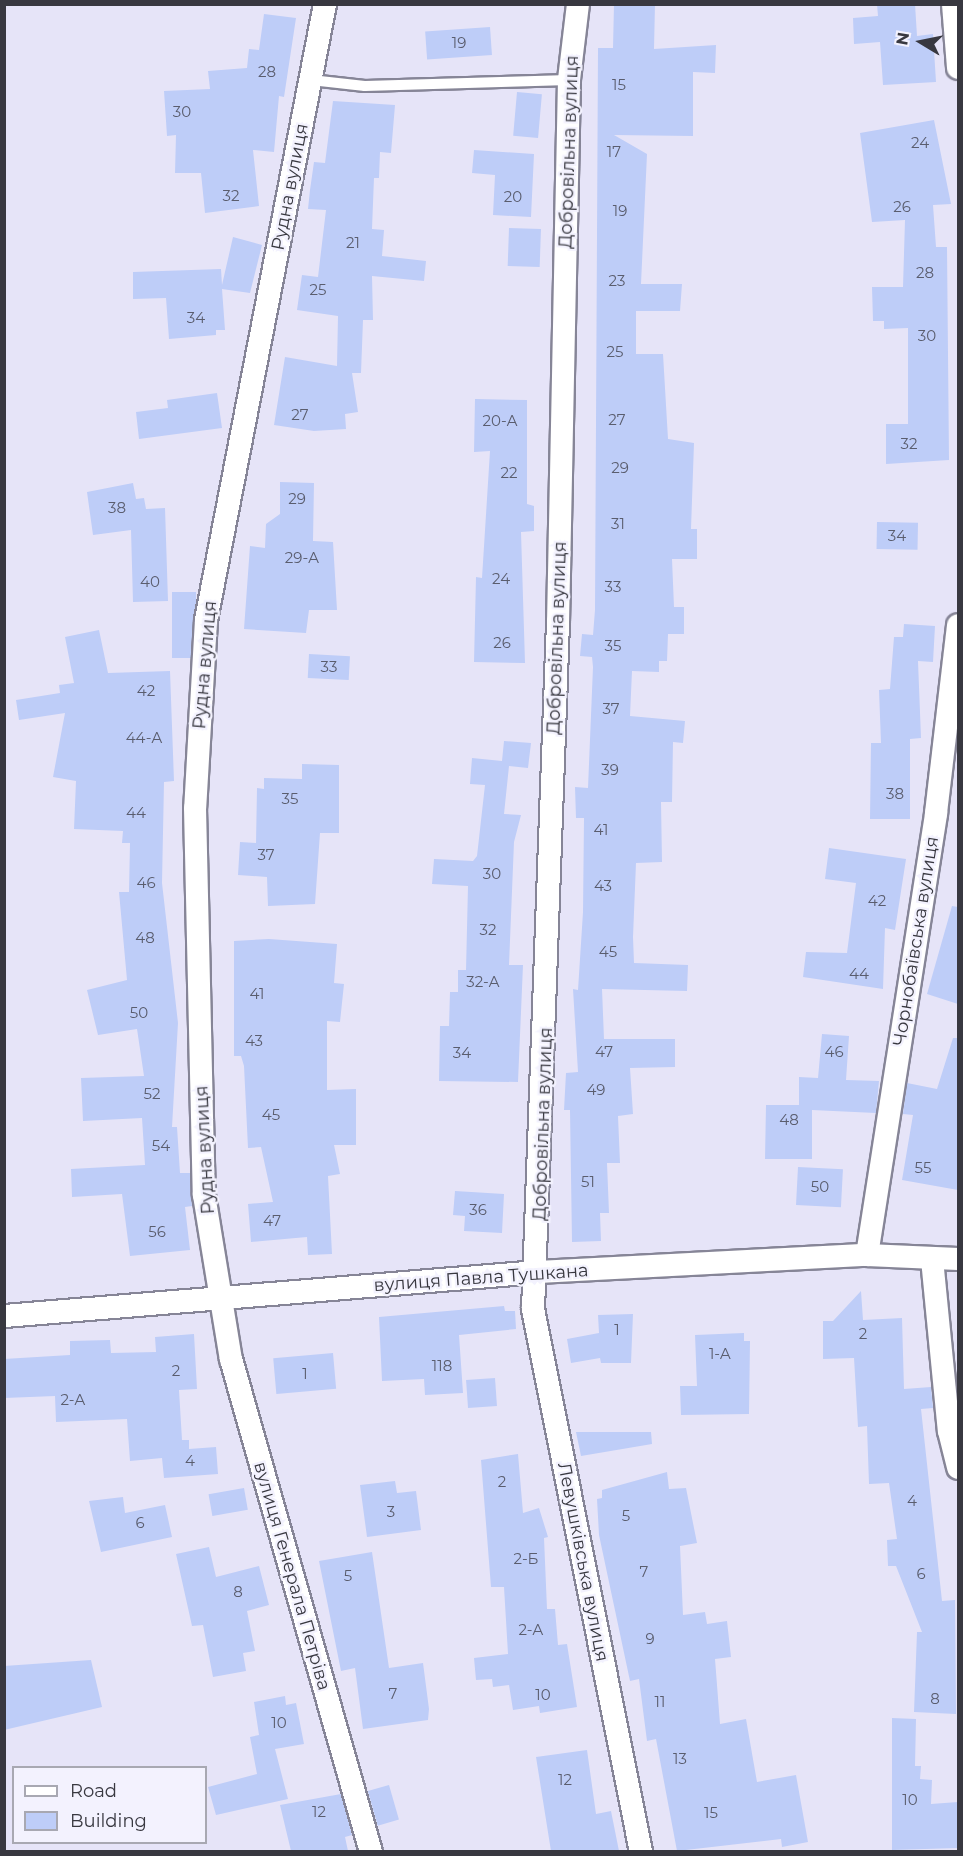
<!DOCTYPE html>
<html>
<head>
<meta charset="utf-8">
<style>
  body { margin:0 }
  #map { position:relative; width:963px; height:1856px; overflow:hidden; background:#e6e4f8; font-family:Montserrat,sans-serif }
  div>[style] { position:absolute }
  .building>* { inset:0; background:#becdf8; transform-origin:0 0 }
  .roads { filter:drop-shadow(2px 0 #868597) drop-shadow(-2px 0 #868597) drop-shadow(0 2px #868597) drop-shadow(0 -2px #868597) }
  .service>* { height:10px; margin:-5px; padding:0 5px; transform-origin:5px; border-radius:5px; background:#fff }
  .minor>* { height:22px; margin:-11px; padding:0 11px; transform-origin:11px; border-radius:11px; background:#fff }
  span { translate:-50% -50%; white-space:nowrap; text-align:center; line-height:1.15; -webkit-text-stroke:4.5px #f3f2fe; paint-order:stroke }
  .number-label { font-size:15px; color:#5a5d6e }
  .number-label span { -webkit-text-stroke-width:0 }
  .street-label { font-size:18px; color:#383840 }
  .frame { position:absolute; inset:0; border:6px solid #383840; pointer-events:none }
  .legend { position:absolute; left:12px; top:1766px; width:195px; height:78px; box-sizing:border-box; background:#f3f2fe; border:2px solid #a8a8b2; margin:0; padding:8px 10px; list-style:none; font-size:18px; color:#383840 }
  .legend li { display:flex; align-items:center; gap:12px; height:30px }
  .legend b { width:30px; border:2px solid #a8a8b2 }
  .north { position:absolute; left:891px; top:12px; width:60px; height:60px; -webkit-text-stroke:4px #f3f2fe; paint-order:stroke; rotate:280deg; font-size:16px; font-weight:700; line-height:24px; text-align:center; color:#383840 }
  .north::after { content:''; display:block; margin:auto; width:21px; height:27px; background:#383840; clip-path:polygon(50% 0,100% 100%,50% 72%,0 100%) }
</style>
</head>
<body>
<div id="map">
  <div class="building">
    <i style="clip-path:polygon(614px 4px,655px 4px,654px 49px,716px 45px,715px 73px,693px 72px,693px 136px,614px 135px,647px 154px,641px 284px,682px 284px,680px 311px,636px 311px,636px 354px,663px 354px,668px 439px,694px 443px,691px 529px,697px 529px,697px 559px,672px 559px,674px 607px,684px 607px,684px 634px,668px 634px,667px 661px,659px 661px,659px 672px,632px 671px,630px 716px,685px 721px,683px 743px,673px 742px,672px 802px,661px 802px,662px 862px,636px 863px,633px 937px,634px 963px,688px 965px,687px 991px,602px 989px,604px 1039px,675px 1039px,675px 1067px,630px 1068px,633px 1114px,618px 1116px,620px 1163px,607px 1163px,609px 1213px,600px 1213px,601px 1241px,572px 1242px,570px 1110px,564px 1110px,566px 1073px,578px 1072px,573px 989px,578px 990px,583px 912px,584px 818px,576px 818px,575px 787px,588px 788px,593px 667px,592px 657px,580px 656px,582px 634px,593px 635px,595px 610px,598px 48px,613px 48px)"></i>
    <i style="clip-path:polygon(877px 4px,915px 4px,917px 36px,933px 34px,936px 82px,883px 85px,880px 42px,854px 44px,853px 18px,878px 16px)"></i>
    <i style="clip-path:polygon(264px 14px,296px 18px,284px 97px,279px 96px,274px 152px,253px 150px,259px 206px,205px 213px,201px 173px,175px 173px,176px 135px,167px 136px,164px 91px,210px 89px,208px 71px,247px 68px,249px 49px,259px 50px)"></i>
    <i style="left:490px;top:27px;width:28px;height:65px;rotate:86deg"></i>
    <i style="left:517px;top:92px;width:25px;height:44px;rotate:5deg"></i>
    <i style="clip-path:polygon(333px 101px,395px 105px,391px 153px,380px 152px,379px 178px,374px 178px,372px 229px,384px 230px,382px 256px,426px 261px,424px 281px,372px 276px,373px 320px,363px 320px,361px 373px,352px 373px,358px 412px,345px 414px,346px 429px,314px 431px,274px 425px,285px 357px,337px 366px,338px 316px,297px 310px,302px 275px,318px 277px,326px 210px,308px 209px,310px 190px,314px 162px,325px 163px)"></i>
    <i style="clip-path:polygon(934px 120px,951px 204px,933px 205px,936px 247px,947px 247px,949px 460px,886px 464px,886px 424px,908px 424px,908px 328px,884px 329px,884px 321px,873px 321px,872px 287px,903px 287px,905px 220px,872px 222px,860px 133px)"></i>
    <i style="clip-path:polygon(474px 150px,534px 154px,531px 217px,493px 215px,495px 175px,472px 173px)"></i>
    <i style="left:509px;top:228px;width:32px;height:38px;rotate:2deg"></i>
    <i style="clip-path:polygon(233px 237px,262px 245px,250px 293px,222px 289px,225px 330px,216px 330px,216px 335px,169px 339px,166px 298px,133px 299px,133px 272px,221px 269px,222px 285px)"></i>
    <i style="clip-path:polygon(217px 393px,222px 428px,139px 439px,136px 412px,168px 408px,167px 400px)"></i>
    <i style="clip-path:polygon(475px 399px,527px 400px,527px 504px,534px 506px,534px 531px,521px 532px,525px 663px,474px 662px,476px 577px,482px 578px,490px 451px,474px 452px)"></i>
    <i style="clip-path:polygon(280px 482px,314px 483px,313px 541px,333px 542px,337px 610px,309px 610px,306px 633px,244px 629px,250px 546px,265px 548px,266px 524px,280px 514px)"></i>
    <i style="clip-path:polygon(133px 483px,136px 499px,144px 498px,146px 509px,165px 508px,168px 601px,133px 602px,131px 530px,93px 535px,87px 492px)"></i>
    <i style="left:877px;top:522px;width:41px;height:27px;rotate:1deg"></i>
    <i style="left:172px;top:592px;width:24px;height:66px"></i>
    <i style="clip-path:polygon(904px 624px,935px 626px,933px 662px,918px 661px,921px 738px,910px 739px,910px 819px,870px 819px,871px 743px,881px 743px,879px 690px,890px 689px,894px 637px,903px 637px)"></i>
    <i style="clip-path:polygon(99px 630px,108px 673px,170px 671px,174px 781px,164px 782px,162px 883px,178px 1023px,172px 1127px,177px 1127px,180px 1173px,190px 1173px,192px 1206px,185px 1207px,190px 1250px,130px 1256px,122px 1194px,72px 1197px,71px 1169px,145px 1165px,142px 1118px,83px 1121px,81px 1078px,144px 1076px,137px 1029px,98px 1035px,87px 990px,127px 980px,119px 892px,129px 892px,130px 843px,122px 843px,123px 831px,74px 829px,76px 781px,53px 777px,65px 713px,19px 720px,16px 700px,60px 693px,59px 685px,74px 683px,65px 637px)"></i>
    <i style="left:309px;top:654px;width:41px;height:24px;rotate:3deg"></i>
    <i style="clip-path:polygon(504px 741px,531px 743px,528px 768px,509px 766px,504px 814px,521px 815px,514px 842px,509px 965px,523px 965px,518px 1082px,439px 1081px,440px 1026px,449px 1026px,450px 992px,458px 992px,458px 970px,466px 970px,468px 886px,432px 884px,434px 859px,473px 861px,477px 856px,485px 785px,470px 784px,472px 758px,502px 761px)"></i>
    <i style="clip-path:polygon(302px 764px,339px 765px,339px 833px,320px 833px,315px 904px,268px 906px,267px 877px,238px 875px,240px 842px,256px 843px,257px 788px,264px 789px,264px 778px,302px 779px)"></i>
    <i style="clip-path:polygon(829px 848px,906px 859px,895px 930px,885px 928px,883px 989px,803px 977px,806px 952px,847px 953px,856px 883px,825px 879px)"></i>
    <i style="clip-path:polygon(952px 906px,958px 907px,958px 1004px,927px 994px)"></i>
    <i style="clip-path:polygon(269px 939px,337px 944px,334px 983px,344px 984px,340px 1022px,327px 1021px,327px 1090px,356px 1089px,356px 1145px,334px 1145px,340px 1174px,328px 1176px,332px 1254px,308px 1255px,307px 1237px,251px 1242px,248px 1204px,273px 1202px,261px 1147px,248px 1148px,244px 1066px,241px 1056px,234px 1056px,234px 941px)"></i>
    <i style="clip-path:polygon(822px 1034px,849px 1036px,846px 1080px,879px 1081px,876px 1113px,812px 1110px,812px 1159px,765px 1159px,766px 1105px,799px 1105px,799px 1077px,818px 1078px)"></i>
    <i style="clip-path:polygon(953px 1038px,958px 1038px,958px 1190px,902px 1180px,913px 1115px,903px 1114px,907px 1083px,937px 1089px)"></i>
    <i style="left:798px;top:1167px;width:45px;height:38px;rotate:3deg"></i>
    <i style="clip-path:polygon(455px 1191px,504px 1194px,502px 1233px,464px 1231px,465px 1216px,453px 1215px)"></i>
    <i style="clip-path:polygon(861px 1291px,863px 1320px,902px 1318px,904px 1389px,931px 1387px,933px 1408px,921px 1409px,942px 1601px,955px 1600px,956px 1714px,914px 1712px,917px 1632px,922px 1632px,896px 1566px,888px 1566px,887px 1540px,897px 1539px,889px 1483px,869px 1484px,867px 1426px,858px 1427px,854px 1358px,823px 1359px,823px 1321px,833px 1321px)"></i>
    <i style="clip-path:polygon(504px 1306px,505px 1311px,515px 1311px,516px 1329px,459px 1335px,463px 1393px,425px 1395px,424px 1379px,382px 1381px,379px 1317px)"></i>
    <i style="clip-path:polygon(633px 1314px,631px 1363px,601px 1363px,600px 1358px,571px 1363px,567px 1339px,599px 1333px,598px 1315px)"></i>
    <i style="clip-path:polygon(744px 1333px,744px 1341px,750px 1341px,749px 1414px,681px 1415px,680px 1386px,697px 1386px,695px 1335px)"></i>
    <i style="clip-path:polygon(194px 1334px,197px 1389px,179px 1390px,182px 1440px,189px 1440px,189px 1449px,216px 1447px,218px 1474px,164px 1478px,162px 1458px,130px 1461px,127px 1419px,56px 1422px,55px 1396px,4px 1398px,4px 1359px,70px 1355px,70px 1341px,110px 1340px,111px 1353px,156px 1352px,155px 1337px)"></i>
    <i style="left:333px;top:1353px;width:36px;height:60px;rotate:85deg"></i>
    <i style="left:495px;top:1378px;width:28px;height:29px;rotate:86deg"></i>
    <i style="clip-path:polygon(576px 1432px,651px 1432px,652px 1444px,581px 1456px)"></i>
    <i style="clip-path:polygon(518px 1454px,523px 1513px,539px 1508px,548px 1537px,544px 1538px,547px 1609px,555px 1609px,558px 1645px,567px 1644px,577px 1707px,540px 1713px,539px 1706px,513px 1710px,509px 1685px,493px 1687px,492px 1679px,476px 1680px,474px 1658px,508px 1654px,504px 1587px,491px 1587px,481px 1460px)"></i>
    <i style="clip-path:polygon(667px 1472px,669px 1489px,686px 1488px,697px 1543px,680px 1546px,683px 1615px,705px 1612px,707px 1624px,727px 1621px,731px 1657px,715px 1659px,720px 1724px,746px 1719px,757px 1782px,796px 1775px,808px 1842px,782px 1847px,781px 1839px,677px 1851px,656px 1739px,647px 1741px,639px 1679px,630px 1681px,599px 1535px,597px 1499px,602px 1498px,602px 1490px)"></i>
    <i style="clip-path:polygon(395px 1481px,397px 1493px,416px 1491px,421px 1530px,367px 1537px,360px 1485px)"></i>
    <i style="left:244px;top:1488px;width:22px;height:36px;rotate:80deg"></i>
    <i style="clip-path:polygon(123px 1497px,125px 1513px,165px 1505px,172px 1537px,101px 1552px,89px 1501px)"></i>
    <i style="clip-path:polygon(209px 1547px,216px 1577px,259px 1566px,269px 1605px,247px 1611px,255px 1651px,243px 1653px,246px 1671px,213px 1677px,203px 1625px,192px 1626px,176px 1554px)"></i>
    <i style="clip-path:polygon(372px 1552px,389px 1668px,423px 1663px,429px 1709px,428px 1720px,363px 1729px,355px 1668px,341px 1671px,319px 1561px)"></i>
    <i style="clip-path:polygon(91px 1660px,102px 1707px,4px 1730px,4px 1666px)"></i>
    <i style="clip-path:polygon(285px 1696px,286px 1705px,296px 1703px,304px 1744px,275px 1749px,288px 1799px,216px 1815px,208px 1787px,257px 1774px,250px 1737px,259px 1735px,254px 1702px)"></i>
    <i style="clip-path:polygon(892px 1718px,916px 1719px,915px 1766px,921px 1766px,920px 1779px,932px 1780px,931px 1804px,958px 1802px,958px 1848px,892px 1850px)"></i>
    <i style="clip-path:polygon(587px 1750px,596px 1814px,611px 1811px,619px 1851px,551px 1851px,536px 1757px)"></i>
    <i style="left:389px;top:1785px;width:36px;height:22px;rotate:74deg"></i>
    <i style="clip-path:polygon(341px 1794px,352px 1835px,345px 1837px,348px 1851px,291px 1851px,280px 1805px)"></i>
  </div>
  <div class="roads">
    <div class="service">
      <i style="left:311px;top:80px;width:54px;rotate:6.3deg"></i>
      <i style="left:365px;top:86px;width:204px;rotate:-1.7deg"></i>
    </div>
    <div class="minor">
      <i style="left:325px;top:4px;width:627px;rotate:100.93deg"></i>
      <i style="left:206px;top:620px;width:188px;rotate:93.3deg"></i>
      <i style="left:195px;top:808px;width:387px;rotate:88.7deg"></i>
      <i style="left:204px;top:1195px;width:166px;rotate:80.7deg"></i>
      <i style="left:231px;top:1359px;width:512px;rotate:74.15deg"></i>
      <i style="left:578px;top:4px;width:77px;rotate:96.8deg"></i>
      <i style="left:569px;top:80px;width:542px;rotate:91.16deg"></i>
      <i style="left:558px;top:622px;width:687px;rotate:92.08deg"></i>
      <i style="left:533px;top:1309px;width:554px;rotate:78.75deg"></i>
      <i style="left:953px;top:4px;width:64px;rotate:85.5deg"></i>
      <i style="left:867px;top:1255px;width:447px;rotate:-81.1deg"></i>
      <i style="left:936px;top:813px;width:189px;rotate:-83.3deg"></i>
      <i style="left:932px;top:1259px;width:173px;rotate:84.4deg"></i>
      <i style="left:949px;top:1431px;width:38px;rotate:76deg"></i>
      <i style="left:4px;top:1316px;width:536px;rotate:-4.71deg"></i>
      <i style="left:538px;top:1272px;width:329px;rotate:-3deg"></i>
      <i style="left:867px;top:1255px;width:91px;rotate:2.5deg"></i>
    </div>
  </div>
  <div class="number-label">
    <span style="left:459px;top:43px">19</span>
    <span style="left:267px;top:72px">28</span>
    <span style="left:619px;top:85px">15</span>
    <span style="left:182px;top:112px">30</span>
    <span style="left:920px;top:143px">24</span>
    <span style="left:614px;top:152px">17</span>
    <span style="left:231px;top:196px">32</span>
    <span style="left:513px;top:197px">20</span>
    <span style="left:902px;top:207px">26</span>
    <span style="left:620px;top:211px">19</span>
    <span style="left:353px;top:243px">21</span>
    <span style="left:925px;top:273px">28</span>
    <span style="left:617px;top:281px">23</span>
    <span style="left:318px;top:290px">25</span>
    <span style="left:196px;top:318px">34</span>
    <span style="left:927px;top:336px">30</span>
    <span style="left:615px;top:352px">25</span>
    <span style="left:300px;top:415px">27</span>
    <span style="left:617px;top:420px">27</span>
    <span style="left:500px;top:421px">20-А</span>
    <span style="left:909px;top:444px">32</span>
    <span style="left:620px;top:468px">29</span>
    <span style="left:509px;top:473px">22</span>
    <span style="left:297px;top:499px">29</span>
    <span style="left:117px;top:508px">38</span>
    <span style="left:618px;top:524px">31</span>
    <span style="left:897px;top:536px">34</span>
    <span style="left:302px;top:558px">29-А</span>
    <span style="left:501px;top:579px">24</span>
    <span style="left:150px;top:582px">40</span>
    <span style="left:613px;top:587px">33</span>
    <span style="left:502px;top:643px">26</span>
    <span style="left:613px;top:646px">35</span>
    <span style="left:329px;top:667px">33</span>
    <span style="left:146px;top:691px">42</span>
    <span style="left:611px;top:709px">37</span>
    <span style="left:144px;top:738px">44-А</span>
    <span style="left:610px;top:770px">39</span>
    <span style="left:895px;top:794px">38</span>
    <span style="left:290px;top:799px">35</span>
    <span style="left:136px;top:813px">44</span>
    <span style="left:601px;top:830px">41</span>
    <span style="left:266px;top:855px">37</span>
    <span style="left:492px;top:874px">30</span>
    <span style="left:146px;top:883px">46</span>
    <span style="left:603px;top:886px">43</span>
    <span style="left:877px;top:901px">42</span>
    <span style="left:488px;top:930px">32</span>
    <span style="left:145px;top:938px">48</span>
    <span style="left:608px;top:952px">45</span>
    <span style="left:859px;top:974px">44</span>
    <span style="left:483px;top:982px">32-А</span>
    <span style="left:257px;top:994px">41</span>
    <span style="left:139px;top:1013px">50</span>
    <span style="left:254px;top:1041px">43</span>
    <span style="left:604px;top:1052px">47</span>
    <span style="left:834px;top:1052px">46</span>
    <span style="left:462px;top:1053px">34</span>
    <span style="left:596px;top:1090px">49</span>
    <span style="left:152px;top:1094px">52</span>
    <span style="left:271px;top:1115px">45</span>
    <span style="left:789px;top:1120px">48</span>
    <span style="left:161px;top:1146px">54</span>
    <span style="left:923px;top:1168px">55</span>
    <span style="left:588px;top:1182px">51</span>
    <span style="left:820px;top:1187px">50</span>
    <span style="left:478px;top:1210px">36</span>
    <span style="left:272px;top:1221px">47</span>
    <span style="left:157px;top:1232px">56</span>
    <span style="left:617px;top:1330px">1</span>
    <span style="left:863px;top:1334px">2</span>
    <span style="left:720px;top:1354px">1-А</span>
    <span style="left:442px;top:1366px">118</span>
    <span style="left:176px;top:1371px">2</span>
    <span style="left:305px;top:1374px">1</span>
    <span style="left:73px;top:1400px">2-А</span>
    <span style="left:190px;top:1461px">4</span>
    <span style="left:502px;top:1482px">2</span>
    <span style="left:912px;top:1501px">4</span>
    <span style="left:391px;top:1512px">3</span>
    <span style="left:626px;top:1516px">5</span>
    <span style="left:140px;top:1523px">6</span>
    <span style="left:526px;top:1559px">2-Б</span>
    <span style="left:644px;top:1572px">7</span>
    <span style="left:921px;top:1574px">6</span>
    <span style="left:348px;top:1576px">5</span>
    <span style="left:238px;top:1592px">8</span>
    <span style="left:531px;top:1630px">2-А</span>
    <span style="left:650px;top:1639px">9</span>
    <span style="left:393px;top:1694px">7</span>
    <span style="left:543px;top:1695px">10</span>
    <span style="left:935px;top:1699px">8</span>
    <span style="left:660px;top:1702px">11</span>
    <span style="left:279px;top:1723px">10</span>
    <span style="left:680px;top:1759px">13</span>
    <span style="left:565px;top:1780px">12</span>
    <span style="left:910px;top:1800px">10</span>
    <span style="left:319px;top:1812px">12</span>
    <span style="left:711px;top:1813px">15</span>
  </div>
  <div class="street-label">
    <span style="left:569px;top:152px;rotate:-88deg">Добровільна вулиця</span>
    <span style="left:290px;top:187px;rotate:-79deg">Рудна вулиця</span>
    <span style="left:557px;top:638px;rotate:-88deg">Добровільна вулиця</span>
    <span style="left:205px;top:665px;rotate:-85deg">Рудна вулиця</span>
    <span style="left:916px;top:941px;rotate:-81deg">Чорнобаївська вулиця</span>
    <span style="left:543px;top:1124px;rotate:-88deg">Добровільна вулиця</span>
    <span style="left:205px;top:1150px;rotate:-93deg">Рудна вулиця</span>
    <span style="left:481px;top:1278px;rotate:-4deg">вулиця Павла Тушкана</span>
    <span style="left:583px;top:1562px;rotate:79deg">Левушківська вулиця</span>
    <span style="left:292px;top:1576px;rotate:74deg">вулиця Генерала Петріва</span>
  </div>
  <div class="frame"></div>
  <ul class="legend">
  <li><b style="height:8px;background:#fff"></b>Road</li>
  <li><b style="height:16px;background:#becdf8"></b>Building</li>
  </ul>
  <div class="north">N</div>
</div>
</body>
</html>
